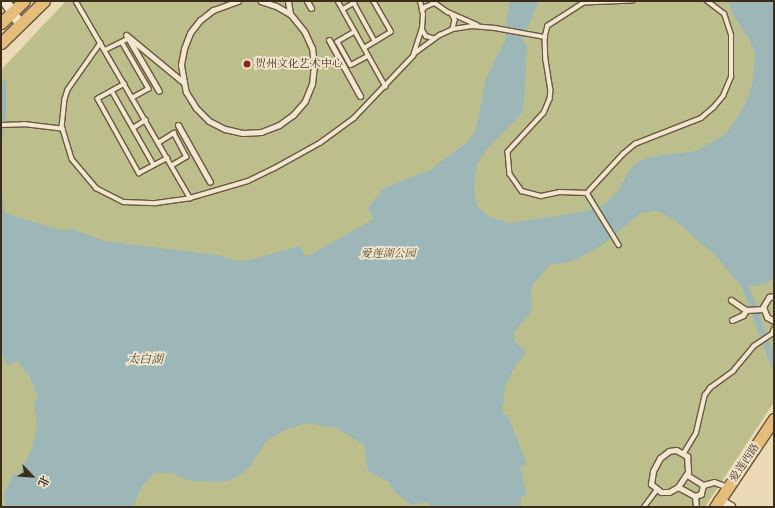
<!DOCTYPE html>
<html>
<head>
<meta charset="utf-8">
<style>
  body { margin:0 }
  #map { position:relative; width:775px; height:508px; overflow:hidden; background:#ecd9b5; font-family:"IM FELL English","Noto Serif SC",serif }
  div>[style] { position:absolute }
  .green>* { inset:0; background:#bcbe8b }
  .water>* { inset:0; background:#9db7b8 }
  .canal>* { height:7px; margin:-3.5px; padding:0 3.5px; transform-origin:3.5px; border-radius:3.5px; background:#9db7b8 }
  .roads { filter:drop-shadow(1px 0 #685842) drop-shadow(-1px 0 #685842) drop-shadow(0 1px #685842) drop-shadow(0 -1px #685842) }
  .service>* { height:3.5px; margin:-1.75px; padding:0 1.75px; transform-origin:1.75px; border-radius:1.75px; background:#f3e6cf }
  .pedestrian>* { height:5px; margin:-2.5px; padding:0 2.5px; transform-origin:2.5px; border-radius:2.5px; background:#f3e6cf }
  .secondary>* { height:10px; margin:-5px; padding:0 5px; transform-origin:5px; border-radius:5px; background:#f3e6cf }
  .primary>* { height:11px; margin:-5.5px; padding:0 5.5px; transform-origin:5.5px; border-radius:5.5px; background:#e6bc7a }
  .dots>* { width:11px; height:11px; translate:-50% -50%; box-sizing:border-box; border:2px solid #f3e6cf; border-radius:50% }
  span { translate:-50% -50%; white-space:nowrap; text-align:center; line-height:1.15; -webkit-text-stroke:3.5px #f3e6cf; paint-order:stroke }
  .poi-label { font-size:11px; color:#3c2d1b }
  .left { translate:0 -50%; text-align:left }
  .park-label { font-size:11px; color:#564a31; font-style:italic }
  .street-label { font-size:11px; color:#3c2d1b }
  .water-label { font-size:12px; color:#545042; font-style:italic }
  .frame { position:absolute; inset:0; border:2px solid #3c2d1b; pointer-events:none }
  .north { position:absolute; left:12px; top:456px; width:40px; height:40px; -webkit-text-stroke:3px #f3e6cf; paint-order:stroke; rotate:115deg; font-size:11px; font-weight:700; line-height:16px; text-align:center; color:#3c2d1b }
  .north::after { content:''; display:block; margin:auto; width:14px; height:18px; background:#3c2d1b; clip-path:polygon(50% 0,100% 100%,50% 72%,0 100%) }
</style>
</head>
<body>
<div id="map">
  <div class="green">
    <i style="clip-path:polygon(66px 1px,774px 1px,774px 402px,705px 507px,1px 507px,1px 70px)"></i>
  </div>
  <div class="water">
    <i style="clip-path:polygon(509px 1px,539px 1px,522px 39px,527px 46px,524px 104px,521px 114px,488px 148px,477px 164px,474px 188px,477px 206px,490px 217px,510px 223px,588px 211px,605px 204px,617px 192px,633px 165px,648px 157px,696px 151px,726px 134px,745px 105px,753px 81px,755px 55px,752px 44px,732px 13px,729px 1px,774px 1px,774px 278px,765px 284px,754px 286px,739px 284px,717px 257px,677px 222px,658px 211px,641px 213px,601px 246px,571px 262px,551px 264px,535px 282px,531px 289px,532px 308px,529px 315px,514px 332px,514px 341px,526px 352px,513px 370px,505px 388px,502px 413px,508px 416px,527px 465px,520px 466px,527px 495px,521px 496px,521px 507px,431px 507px,427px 502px,412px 505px,394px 492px,389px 482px,368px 471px,364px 445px,336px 428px,306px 423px,285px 430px,266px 441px,250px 467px,236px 478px,222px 482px,191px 481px,170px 473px,155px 473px,142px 486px,133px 507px,6px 507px,4px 495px,14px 473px,18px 475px,22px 469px,33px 446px,37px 424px,34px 401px,38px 399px,29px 374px,27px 375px,18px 361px,8px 366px,1px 352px,1px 182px,5px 213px,60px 230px,73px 229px,104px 241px,218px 255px,233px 260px,249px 260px,300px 246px,306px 257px,374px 219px,368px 208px,384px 188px,430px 170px,470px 140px,476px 129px,486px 78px,505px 41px)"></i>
    <i style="clip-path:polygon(6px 79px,6px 114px,1px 148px,1px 84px)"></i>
  </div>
  <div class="canal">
    <i style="left:743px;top:281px;width:90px;rotate:69.7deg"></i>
  </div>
  <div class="roads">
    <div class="service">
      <i style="left:76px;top:1px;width:228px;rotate:59.9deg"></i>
      <i style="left:190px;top:198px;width:60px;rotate:-16.3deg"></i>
      <i style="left:248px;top:181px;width:28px;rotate:-26deg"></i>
      <i style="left:273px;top:169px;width:54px;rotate:-29deg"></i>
      <i style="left:320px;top:143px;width:42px;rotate:-36.3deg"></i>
      <i style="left:354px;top:118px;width:86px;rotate:-46.4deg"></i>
      <i style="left:413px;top:56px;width:28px;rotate:-72deg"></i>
      <i style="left:422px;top:29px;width:14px;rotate:-86deg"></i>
      <i style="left:423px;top:15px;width:14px;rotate:-102deg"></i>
      <i style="left:338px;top:1px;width:98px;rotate:60.8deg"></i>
      <i style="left:353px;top:1px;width:46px;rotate:61.2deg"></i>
      <i style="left:432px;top:1px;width:19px;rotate:35deg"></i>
      <i style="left:448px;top:12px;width:32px;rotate:24deg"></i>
      <i style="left:633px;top:1px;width:49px;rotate:177.7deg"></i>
      <i style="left:584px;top:3px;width:43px;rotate:147.4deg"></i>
      <i style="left:548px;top:26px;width:11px;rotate:105deg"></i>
      <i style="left:545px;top:37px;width:23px;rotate:88deg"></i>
      <i style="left:546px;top:60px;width:30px;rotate:81deg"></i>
      <i style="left:551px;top:90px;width:9px;rotate:96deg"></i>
      <i style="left:550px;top:99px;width:15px;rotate:113deg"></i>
      <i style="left:544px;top:113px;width:53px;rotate:132.7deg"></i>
      <i style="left:508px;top:152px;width:22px;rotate:85deg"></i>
      <i style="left:510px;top:174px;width:21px;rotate:55deg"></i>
      <i style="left:522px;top:191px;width:20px;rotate:15deg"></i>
      <i style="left:541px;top:196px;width:19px;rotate:-12deg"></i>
      <i style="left:560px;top:192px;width:27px;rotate:2deg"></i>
      <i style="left:587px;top:193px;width:53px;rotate:-47.3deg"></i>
      <i style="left:623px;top:154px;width:16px;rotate:-40deg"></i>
      <i style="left:635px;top:144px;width:71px;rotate:-21.5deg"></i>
      <i style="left:701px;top:118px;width:16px;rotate:-40deg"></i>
      <i style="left:713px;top:108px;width:16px;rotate:-50deg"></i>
      <i style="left:723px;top:96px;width:21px;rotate:-67deg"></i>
      <i style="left:731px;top:77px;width:42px;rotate:-90deg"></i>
      <i style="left:731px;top:35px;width:22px;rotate:-108deg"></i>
      <i style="left:724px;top:14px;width:21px;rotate:-143deg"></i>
      <i style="left:343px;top:9px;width:13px;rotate:-29deg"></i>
      <i style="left:422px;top:11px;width:5px;rotate:-53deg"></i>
      <i style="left:425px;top:7px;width:11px;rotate:-22deg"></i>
      <i style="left:452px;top:14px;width:7px;rotate:63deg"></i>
      <i style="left:455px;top:20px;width:9px;rotate:103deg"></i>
      <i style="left:422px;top:29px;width:8px;rotate:60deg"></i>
      <i style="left:426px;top:36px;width:7px;rotate:16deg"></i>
      <i style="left:355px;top:32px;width:20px;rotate:150deg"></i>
      <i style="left:338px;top:42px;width:26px;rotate:61deg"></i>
      <i style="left:351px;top:65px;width:19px;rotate:-28deg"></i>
      <i style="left:122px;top:42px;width:54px;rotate:60.1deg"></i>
      <i style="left:149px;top:89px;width:18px;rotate:151deg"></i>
      <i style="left:101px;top:43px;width:57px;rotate:125.1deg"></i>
      <i style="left:68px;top:90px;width:9px;rotate:108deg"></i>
      <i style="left:65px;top:99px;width:27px;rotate:96deg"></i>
      <i style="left:62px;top:126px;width:34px;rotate:73deg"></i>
      <i style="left:72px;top:159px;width:38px;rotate:50deg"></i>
      <i style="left:96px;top:188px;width:31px;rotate:27deg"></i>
      <i style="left:124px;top:202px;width:32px;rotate:2deg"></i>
      <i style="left:156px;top:203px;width:34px;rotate:-8deg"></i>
      <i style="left:364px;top:48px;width:31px;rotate:-31deg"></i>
      <i style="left:391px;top:32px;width:36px;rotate:-120deg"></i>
      <i style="left:105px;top:50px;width:25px;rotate:-26deg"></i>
      <i style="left:415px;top:53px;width:31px;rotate:-36deg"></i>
      <i style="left:440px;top:35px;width:14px;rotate:-25deg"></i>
      <i style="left:453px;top:29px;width:19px;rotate:-9deg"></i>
      <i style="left:472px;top:26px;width:23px;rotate:5deg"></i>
      <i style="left:495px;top:28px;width:51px;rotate:10.2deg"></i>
      <i style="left:125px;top:84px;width:31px;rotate:151deg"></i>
      <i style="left:98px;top:99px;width:85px;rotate:61deg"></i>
      <i style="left:139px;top:173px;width:32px;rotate:-28deg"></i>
      <i style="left:112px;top:91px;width:85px;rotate:60.4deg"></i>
      <i style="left:1px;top:125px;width:23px;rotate:-2deg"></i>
      <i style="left:24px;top:124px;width:39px;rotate:7deg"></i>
      <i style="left:133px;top:128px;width:15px;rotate:-32deg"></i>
      <i style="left:158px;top:143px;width:19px;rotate:-32deg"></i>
      <i style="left:174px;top:133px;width:27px;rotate:62deg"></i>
      <i style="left:187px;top:157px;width:17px;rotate:149deg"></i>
      <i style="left:587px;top:193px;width:61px;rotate:58.4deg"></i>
      <i style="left:684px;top:453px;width:23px;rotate:-59deg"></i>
      <i style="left:696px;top:433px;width:39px;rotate:-77deg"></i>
      <i style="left:705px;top:395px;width:9px;rotate:-54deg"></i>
      <i style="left:710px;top:388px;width:29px;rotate:-36deg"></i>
      <i style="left:733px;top:371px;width:33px;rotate:-50deg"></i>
      <i style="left:754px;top:346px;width:22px;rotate:-34deg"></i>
      <i style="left:772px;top:334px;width:5px;rotate:-68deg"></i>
      <i style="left:644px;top:507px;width:21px;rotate:-53deg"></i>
    </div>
    <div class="pedestrian">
      <i style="left:238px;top:1px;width:27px;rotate:160deg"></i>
      <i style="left:213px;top:10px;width:16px;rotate:142deg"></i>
      <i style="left:200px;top:20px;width:16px;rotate:128deg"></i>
      <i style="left:190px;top:33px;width:17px;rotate:111deg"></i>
      <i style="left:184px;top:49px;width:16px;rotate:101deg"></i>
      <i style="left:181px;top:65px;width:27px;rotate:80deg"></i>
      <i style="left:186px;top:92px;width:19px;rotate:58deg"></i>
      <i style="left:196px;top:108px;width:18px;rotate:45deg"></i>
      <i style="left:209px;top:121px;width:18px;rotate:27deg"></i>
      <i style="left:225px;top:129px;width:18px;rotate:13deg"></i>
      <i style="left:243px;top:133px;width:18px;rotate:-3deg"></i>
      <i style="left:261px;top:132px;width:19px;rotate:-21deg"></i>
      <i style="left:279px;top:125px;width:17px;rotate:-36deg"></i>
      <i style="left:293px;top:115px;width:18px;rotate:-49deg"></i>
      <i style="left:305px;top:101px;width:18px;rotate:-68deg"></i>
      <i style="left:312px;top:84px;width:18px;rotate:-84deg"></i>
      <i style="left:314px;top:66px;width:18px;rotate:-96deg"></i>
      <i style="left:312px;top:48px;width:19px;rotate:-115deg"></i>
      <i style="left:304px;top:31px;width:22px;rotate:-129deg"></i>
      <i style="left:290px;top:14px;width:16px;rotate:-150deg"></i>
      <i style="left:276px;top:6px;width:16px;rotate:-162deg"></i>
      <i style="left:288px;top:1px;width:13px;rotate:81deg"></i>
      <i style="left:307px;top:1px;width:8px;rotate:60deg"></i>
      <i style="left:126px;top:35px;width:74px;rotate:39.5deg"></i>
      <i style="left:128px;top:38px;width:61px;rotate:59.7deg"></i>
      <i style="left:329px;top:40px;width:64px;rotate:61deg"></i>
      <i style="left:178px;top:125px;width:65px;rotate:60.7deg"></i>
      <i style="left:774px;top:296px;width:5px;rotate:169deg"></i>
      <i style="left:769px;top:297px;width:12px;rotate:121deg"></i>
      <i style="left:763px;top:307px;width:11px;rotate:68deg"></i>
      <i style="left:767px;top:317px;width:8px;rotate:30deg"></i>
      <i style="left:731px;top:300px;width:18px;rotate:34deg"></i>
      <i style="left:746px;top:310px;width:18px;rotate:-3deg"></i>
      <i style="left:732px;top:320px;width:12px;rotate:-24deg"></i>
      <i style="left:743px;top:315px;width:6px;rotate:-59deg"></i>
      <i style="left:676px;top:450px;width:13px;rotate:29deg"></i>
      <i style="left:687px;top:456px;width:16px;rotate:86deg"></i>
      <i style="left:688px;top:472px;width:18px;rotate:124deg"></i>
      <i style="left:678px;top:487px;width:10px;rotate:151deg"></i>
      <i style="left:669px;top:492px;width:8px;rotate:180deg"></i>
      <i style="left:661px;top:492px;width:13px;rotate:-141deg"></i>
      <i style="left:651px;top:484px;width:13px;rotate:-81deg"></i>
      <i style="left:653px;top:471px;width:15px;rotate:-62deg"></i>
      <i style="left:660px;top:458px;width:11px;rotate:-38deg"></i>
      <i style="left:669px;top:451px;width:7px;rotate:-8deg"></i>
      <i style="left:687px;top:475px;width:19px;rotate:32deg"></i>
      <i style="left:703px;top:485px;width:9px;rotate:103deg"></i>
      <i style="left:701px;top:494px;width:6px;rotate:162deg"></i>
      <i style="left:703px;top:485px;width:11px;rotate:-15deg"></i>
      <i style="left:714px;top:482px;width:15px;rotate:20deg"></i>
      <i style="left:678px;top:487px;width:19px;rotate:28deg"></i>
      <i style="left:695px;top:496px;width:11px;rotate:85deg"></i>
    </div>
    <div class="secondary">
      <i style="left:5px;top:1px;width:27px;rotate:57deg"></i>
      <i style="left:719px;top:501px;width:13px;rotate:29deg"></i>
    </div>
    <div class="primary">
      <i style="left:1px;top:23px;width:32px;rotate:-44deg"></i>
      <i style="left:1px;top:43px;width:60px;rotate:-44.3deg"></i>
      <i style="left:715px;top:507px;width:106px;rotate:-56.2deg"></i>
    </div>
  </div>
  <div class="dots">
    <i style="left:247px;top:64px;background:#8f2418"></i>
  </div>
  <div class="poi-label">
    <span class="left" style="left:255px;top:64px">贺州文化艺术中心</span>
  </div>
  <div class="park-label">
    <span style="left:388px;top:254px">爱莲湖公园</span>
  </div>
  <div class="street-label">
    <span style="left:745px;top:463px;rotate:-56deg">爱莲西路</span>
  </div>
  <div class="water-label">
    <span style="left:145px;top:360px">太白湖</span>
  </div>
  <div class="frame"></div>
  <div class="north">北</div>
</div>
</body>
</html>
